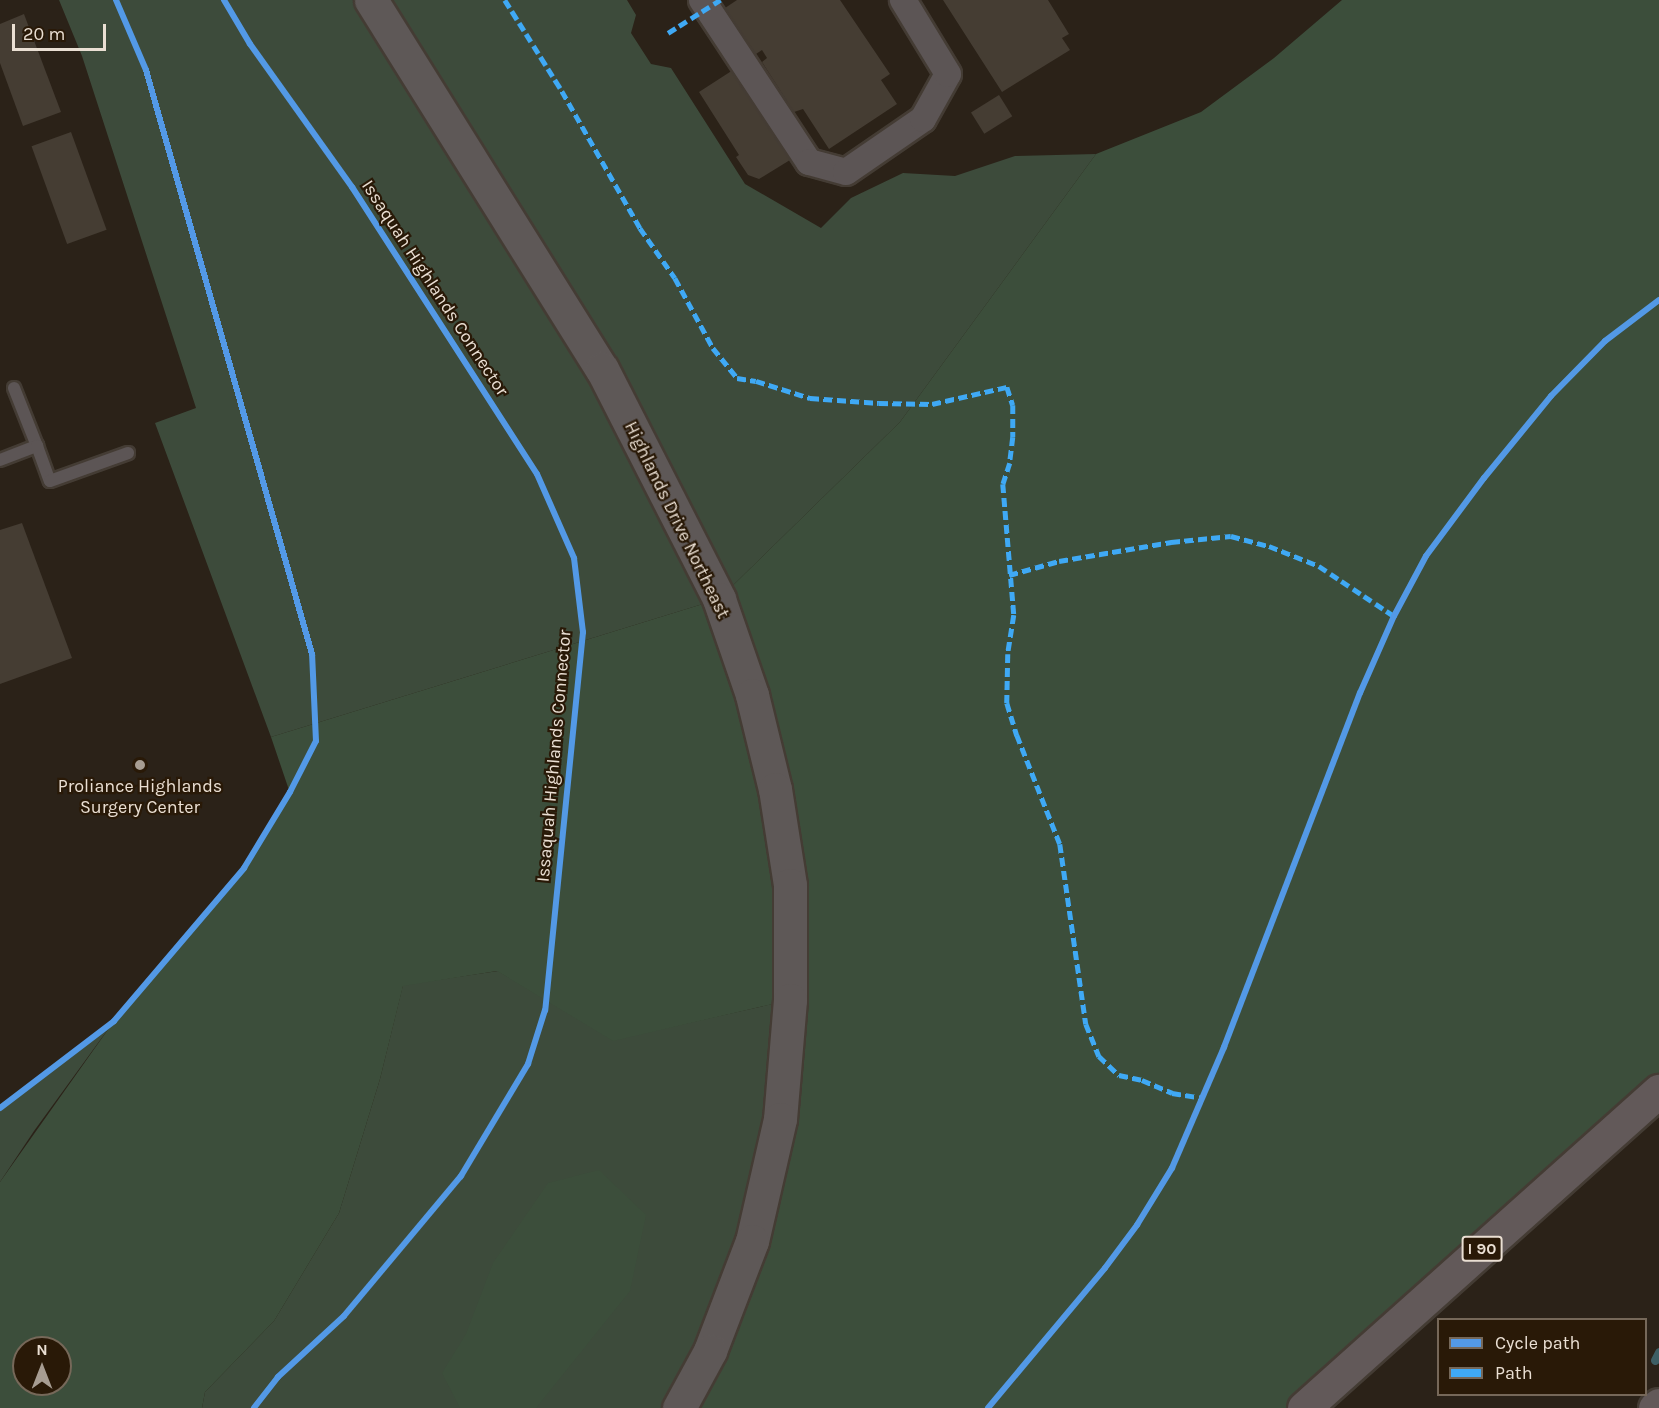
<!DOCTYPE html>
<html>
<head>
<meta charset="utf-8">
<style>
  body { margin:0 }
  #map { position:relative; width:1659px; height:1408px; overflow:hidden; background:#2b2218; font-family:Karla,sans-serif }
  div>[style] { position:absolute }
  .green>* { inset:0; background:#3d4b3b }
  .forest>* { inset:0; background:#3c4e3b }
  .stream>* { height:9px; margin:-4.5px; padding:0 4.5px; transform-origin:4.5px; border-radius:4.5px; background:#3d5e64 }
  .building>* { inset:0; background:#453d33; transform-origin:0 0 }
  .roads { filter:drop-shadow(2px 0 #443c34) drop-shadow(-2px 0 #443c34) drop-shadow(0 2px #443c34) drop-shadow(0 -2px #443c34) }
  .lane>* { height:12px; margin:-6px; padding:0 6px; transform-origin:6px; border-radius:6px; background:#5c5555 }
  .street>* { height:26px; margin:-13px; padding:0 13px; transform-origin:13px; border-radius:13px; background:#5c5555 }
  .secondary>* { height:33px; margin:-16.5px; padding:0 16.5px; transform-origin:16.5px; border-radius:16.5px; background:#5e5857 }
  .highway>* { height:33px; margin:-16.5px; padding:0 16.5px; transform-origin:16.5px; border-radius:16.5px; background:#625959 }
  .quiet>* { height:4.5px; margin-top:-2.25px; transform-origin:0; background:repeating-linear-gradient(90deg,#3fa9f5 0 9px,transparent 0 13.5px) }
  .cycleway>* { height:6px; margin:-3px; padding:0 3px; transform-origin:3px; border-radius:3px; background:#5399e6 }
  .dots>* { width:16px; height:16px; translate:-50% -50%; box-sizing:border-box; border:3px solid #291907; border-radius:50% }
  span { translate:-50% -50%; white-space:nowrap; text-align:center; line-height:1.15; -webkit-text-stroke:4.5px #291907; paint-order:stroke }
  .shield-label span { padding:2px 4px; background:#291907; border:2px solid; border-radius:4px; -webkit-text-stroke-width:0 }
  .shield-label { font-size:16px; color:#eadfd3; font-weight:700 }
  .street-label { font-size:18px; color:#eadfd3 }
  .poi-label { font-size:18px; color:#eadfd3 }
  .legend { position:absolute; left:1437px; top:1318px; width:210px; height:78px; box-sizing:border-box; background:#291907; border:2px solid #766859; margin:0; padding:8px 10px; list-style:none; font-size:18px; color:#eadfd3 }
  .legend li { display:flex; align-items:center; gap:12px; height:30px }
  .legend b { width:30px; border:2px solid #766859 }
  .north { position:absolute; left:12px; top:1336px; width:60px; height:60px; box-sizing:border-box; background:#291907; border:2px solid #766859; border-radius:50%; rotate:0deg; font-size:16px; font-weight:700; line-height:24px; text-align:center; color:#eadfd3 }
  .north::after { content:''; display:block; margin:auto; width:21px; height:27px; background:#a79d92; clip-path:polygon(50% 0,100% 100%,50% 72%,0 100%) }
  .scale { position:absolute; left:12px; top:24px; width:94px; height:27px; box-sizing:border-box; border:3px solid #eadfd3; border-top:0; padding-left:8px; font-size:18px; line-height:21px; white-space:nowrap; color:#eadfd3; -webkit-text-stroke:4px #291907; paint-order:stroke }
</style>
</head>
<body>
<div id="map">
  <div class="green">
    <i style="clip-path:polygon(59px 0,627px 0,636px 15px,631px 33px,651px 64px,671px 68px,745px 184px,821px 228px,851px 198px,903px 173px,955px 176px,1015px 156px,1096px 154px,900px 422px,719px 599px,271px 737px,155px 423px,196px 408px,82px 56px)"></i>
    <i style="clip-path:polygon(498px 971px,613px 1040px,790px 1000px,780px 1119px,679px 1408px,202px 1408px,205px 1392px,274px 1321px,339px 1213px,380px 1079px,403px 985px)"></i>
    <i style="clip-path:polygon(114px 1021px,34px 1131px,0 1182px,0 1108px)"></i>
  </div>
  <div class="forest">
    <i style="clip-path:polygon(evenodd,1342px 0,1659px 0,1659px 1091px,1298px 1408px,679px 1408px,752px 1241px,790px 1000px,613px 1041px,497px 971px,403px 986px,380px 1079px,339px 1213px,274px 1321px,205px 1392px,202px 1408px,0 1408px,0 1182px,114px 1021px,244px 868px,290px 793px,271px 737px,719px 599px,900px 422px,1096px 154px,1201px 112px,1274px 58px,1342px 0,24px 1348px,60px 1348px,60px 1384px,24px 1384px,24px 1348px)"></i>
    <i style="clip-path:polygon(599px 1170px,646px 1215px,630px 1291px,536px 1408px,460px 1408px,442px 1373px,466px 1334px,493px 1263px,548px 1183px)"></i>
  </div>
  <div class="stream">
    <i style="left:1655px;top:1360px;width:9px;rotate:-63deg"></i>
  </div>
  <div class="building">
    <i style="clip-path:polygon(737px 0,840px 0,890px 74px,881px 80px,897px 104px,829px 149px,803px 109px,794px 112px,762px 62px,767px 58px,762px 50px,756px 54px,725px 8px)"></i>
    <i style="clip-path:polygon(943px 0,1048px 0,1069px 34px,1062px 38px,1070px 50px,1002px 92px)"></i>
    <i style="clip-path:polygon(24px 14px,61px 112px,23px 126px,0 63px,0 24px)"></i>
    <i style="clip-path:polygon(733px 70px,790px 160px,759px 179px,748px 175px,736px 157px,739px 155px,699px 92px)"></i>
    <i style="left:999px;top:95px;width:25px;height:33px;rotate:58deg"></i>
    <i style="left:71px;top:132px;width:104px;height:42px;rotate:70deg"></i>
    <i style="clip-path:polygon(22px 523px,72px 658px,0 684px,0 530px)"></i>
  </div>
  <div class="roads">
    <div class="lane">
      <i style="left:14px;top:388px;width:62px;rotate:68.4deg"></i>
      <i style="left:0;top:460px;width:40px;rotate:-21deg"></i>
      <i style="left:37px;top:446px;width:37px;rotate:70deg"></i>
      <i style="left:50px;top:481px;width:83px;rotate:-19.7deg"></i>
    </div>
    <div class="street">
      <i style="left:702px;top:0;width:194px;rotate:56.6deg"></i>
      <i style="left:809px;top:162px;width:38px;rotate:15deg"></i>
      <i style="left:846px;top:172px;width:93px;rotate:-34.5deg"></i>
      <i style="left:923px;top:119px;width:51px;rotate:-60.9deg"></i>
      <i style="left:948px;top:74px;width:87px;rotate:-121.3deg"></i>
    </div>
    <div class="secondary">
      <i style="left:371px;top:0;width:435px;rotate:58deg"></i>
      <i style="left:602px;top:369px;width:258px;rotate:63deg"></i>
      <i style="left:719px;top:599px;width:102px;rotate:71deg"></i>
      <i style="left:752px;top:695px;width:97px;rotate:76.3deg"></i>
      <i style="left:775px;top:789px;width:97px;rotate:81.1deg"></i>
      <i style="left:790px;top:885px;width:115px;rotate:90deg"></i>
      <i style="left:790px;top:1000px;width:119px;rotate:94.8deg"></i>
      <i style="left:780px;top:1119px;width:125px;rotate:102.9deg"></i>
      <i style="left:752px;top:1241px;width:118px;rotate:110.9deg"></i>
      <i style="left:710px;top:1351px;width:65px;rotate:118.5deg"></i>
    </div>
    <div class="highway">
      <i style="left:1304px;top:1408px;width:476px;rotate:-41.8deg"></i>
      <i style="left:1655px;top:1408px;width:5px;rotate:-37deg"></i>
    </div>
  </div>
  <div class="quiet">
    <i style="left:505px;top:0;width:107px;rotate:57.9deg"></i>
    <i style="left:562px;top:91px;width:158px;rotate:60.3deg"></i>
    <i style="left:640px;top:228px;width:61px;rotate:55deg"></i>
    <i style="left:675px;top:278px;width:80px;rotate:61.5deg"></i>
    <i style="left:713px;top:348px;width:38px;rotate:51deg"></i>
    <i style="left:737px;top:378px;width:19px;rotate:9deg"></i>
    <i style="left:756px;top:381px;width:57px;rotate:17.5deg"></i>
    <i style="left:810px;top:398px;width:69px;rotate:4.1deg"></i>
    <i style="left:879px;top:403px;width:53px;rotate:1.1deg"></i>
    <i style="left:932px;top:404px;width:77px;rotate:-12.8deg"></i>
    <i style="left:1007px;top:387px;width:19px;rotate:72deg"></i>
    <i style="left:1013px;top:405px;width:32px;rotate:90deg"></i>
    <i style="left:1013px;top:437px;width:26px;rotate:97deg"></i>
    <i style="left:1010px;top:463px;width:22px;rotate:108deg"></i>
    <i style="left:1003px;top:484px;width:131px;rotate:85.2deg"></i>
    <i style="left:1014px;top:615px;width:39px;rotate:99deg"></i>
    <i style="left:1008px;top:654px;width:49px;rotate:91.2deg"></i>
    <i style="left:1007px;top:703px;width:34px;rotate:73deg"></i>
    <i style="left:1017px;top:735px;width:117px;rotate:68.5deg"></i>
    <i style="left:1060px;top:844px;width:182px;rotate:81.8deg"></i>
    <i style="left:1086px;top:1024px;width:35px;rotate:68deg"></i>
    <i style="left:1099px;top:1056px;width:28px;rotate:44deg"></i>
    <i style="left:1119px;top:1075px;width:24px;rotate:12deg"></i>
    <i style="left:1142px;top:1080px;width:33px;rotate:23deg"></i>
    <i style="left:1172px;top:1093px;width:31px;rotate:9deg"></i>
    <i style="left:668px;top:33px;width:62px;rotate:-32.4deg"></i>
    <i style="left:1009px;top:575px;width:52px;rotate:-15.6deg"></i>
    <i style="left:1059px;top:561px;width:114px;rotate:-9.6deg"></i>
    <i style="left:1171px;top:542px;width:60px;rotate:-5.7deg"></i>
    <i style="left:1231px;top:536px;width:39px;rotate:15deg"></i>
    <i style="left:1269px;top:546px;width:54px;rotate:21.8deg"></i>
    <i style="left:1319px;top:566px;width:90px;rotate:33.7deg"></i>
  </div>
  <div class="cycleway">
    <i style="left:224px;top:0;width:51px;rotate:59.4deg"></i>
    <i style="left:250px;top:44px;width:176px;rotate:54.5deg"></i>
    <i style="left:352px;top:187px;width:341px;rotate:57.2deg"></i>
    <i style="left:537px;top:474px;width:92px;rotate:66.2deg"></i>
    <i style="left:574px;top:558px;width:75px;rotate:83.1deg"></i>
    <i style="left:583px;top:632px;width:380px;rotate:95.7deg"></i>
    <i style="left:545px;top:1010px;width:57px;rotate:107.5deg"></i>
    <i style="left:528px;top:1064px;width:131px;rotate:120.9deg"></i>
    <i style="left:461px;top:1176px;width:182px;rotate:129.9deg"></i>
    <i style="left:344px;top:1316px;width:90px;rotate:137.3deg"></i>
    <i style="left:278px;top:1377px;width:39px;rotate:128deg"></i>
    <i style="left:0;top:1108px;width:143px;rotate:-37.3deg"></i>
    <i style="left:114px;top:1021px;width:201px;rotate:-49.6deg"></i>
    <i style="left:244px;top:868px;width:89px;rotate:-58.8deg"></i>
    <i style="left:290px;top:792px;width:57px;rotate:-63deg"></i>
    <i style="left:316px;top:741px;width:87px;rotate:-92.6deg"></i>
    <i style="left:312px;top:654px;width:607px;rotate:-105.87deg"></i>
    <i style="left:146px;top:70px;width:76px;rotate:-113.2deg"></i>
    <i style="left:988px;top:1408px;width:182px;rotate:-50.1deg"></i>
    <i style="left:1105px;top:1268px;width:54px;rotate:-53.3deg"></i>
    <i style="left:1137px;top:1225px;width:67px;rotate:-58.4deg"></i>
    <i style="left:1172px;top:1168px;width:132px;rotate:-66.7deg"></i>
    <i style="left:1224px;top:1047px;width:379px;rotate:-69deg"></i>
    <i style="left:1360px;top:693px;width:84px;rotate:-66.2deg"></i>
    <i style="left:1394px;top:616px;width:68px;rotate:-61.9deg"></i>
    <i style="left:1426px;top:556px;width:97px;rotate:-53.4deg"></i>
    <i style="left:1484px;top:478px;width:106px;rotate:-50.7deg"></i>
    <i style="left:1551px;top:396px;width:77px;rotate:-45.5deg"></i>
    <i style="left:1605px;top:341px;width:68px;rotate:-37.2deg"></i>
  </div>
  <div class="dots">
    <i style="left:140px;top:765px;background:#a79d92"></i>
  </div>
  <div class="shield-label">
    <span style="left:1482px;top:1249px">I 90</span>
  </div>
  <div class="street-label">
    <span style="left:435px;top:288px;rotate:57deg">Issaquah Highlands Connector</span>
    <span style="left:677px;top:520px;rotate:64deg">Highlands Drive Northeast</span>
    <span style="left:554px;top:756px;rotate:-85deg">Issaquah Highlands Connector</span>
  </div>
  <div class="poi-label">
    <span style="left:140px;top:797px">Proliance Highlands<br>Surgery Center</span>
  </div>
  <ul class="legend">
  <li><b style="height:8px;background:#5399e6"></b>Cycle path</li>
  <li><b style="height:8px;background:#3fa9f5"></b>Path</li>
  </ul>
  <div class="north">N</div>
  <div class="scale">20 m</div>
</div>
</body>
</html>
